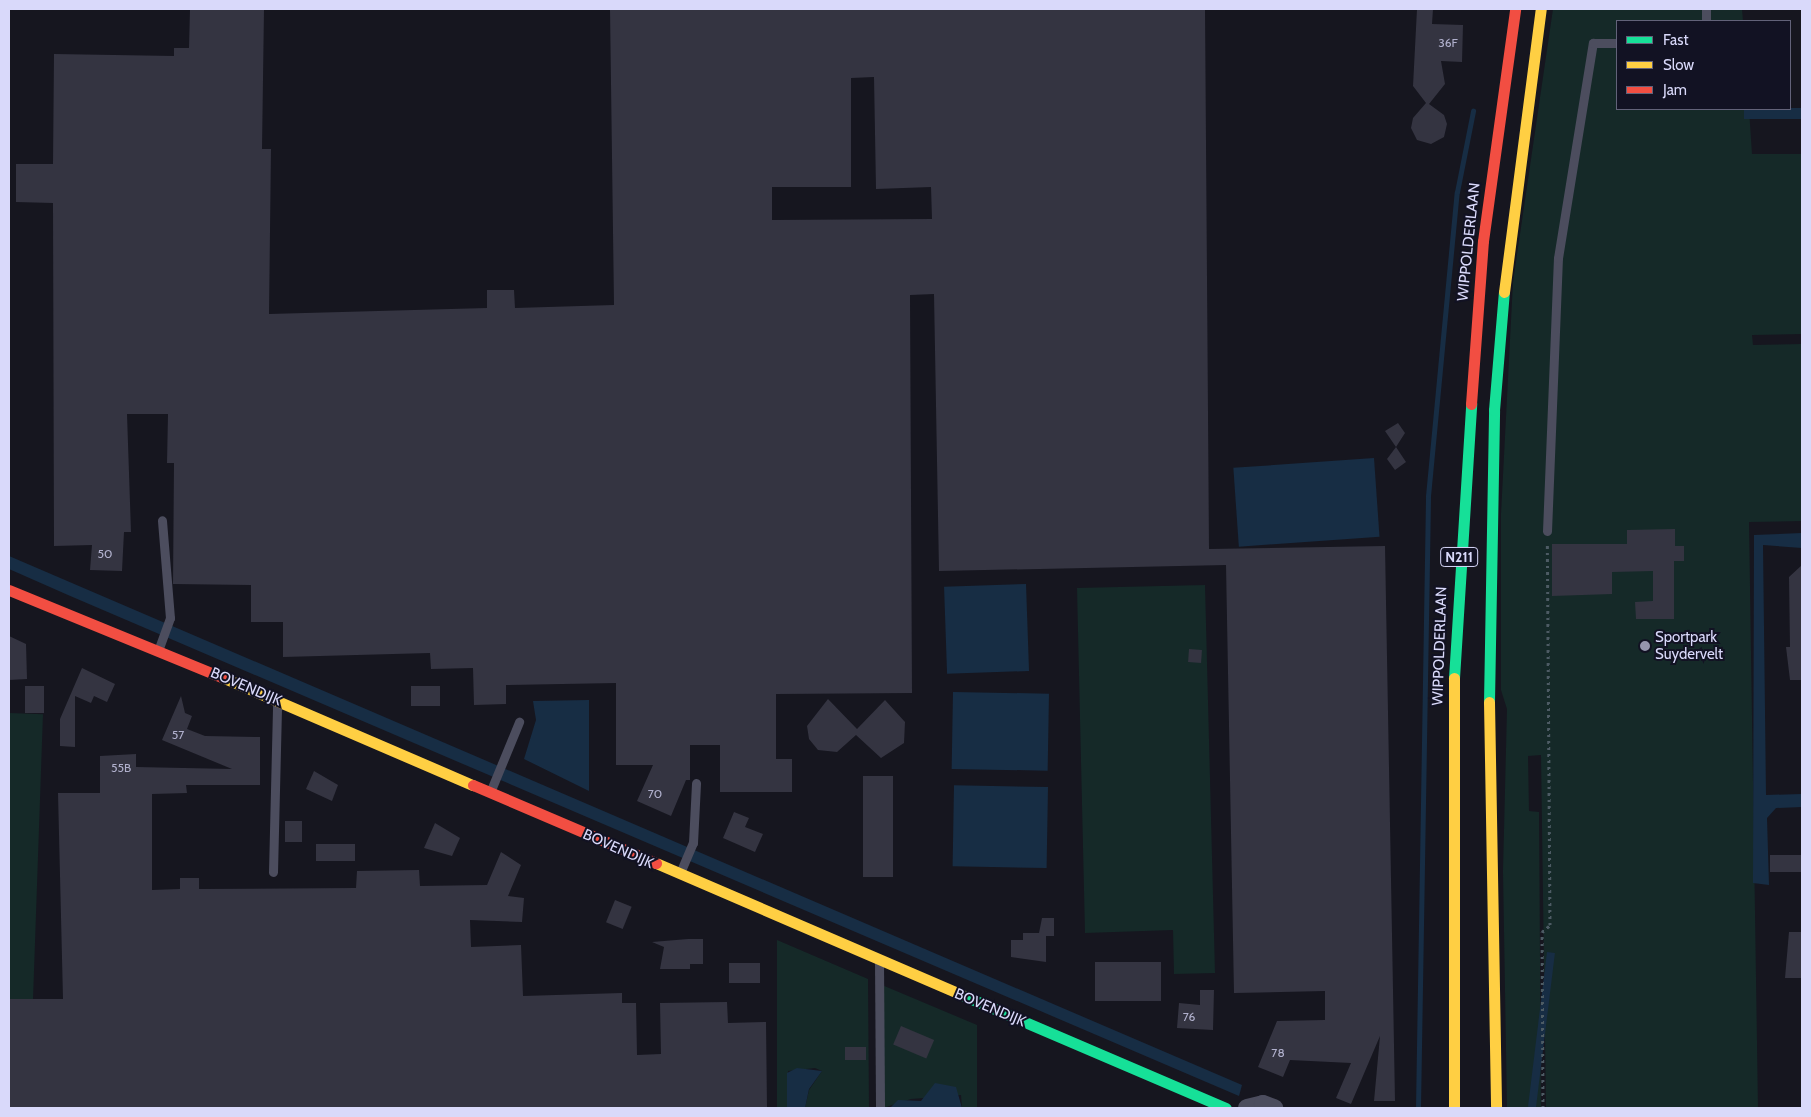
<!DOCTYPE html>
<html>
<head>
<meta charset="utf-8">
<style>
  body { margin:0 }
  #map { position:relative; width:1811px; height:1117px; overflow:hidden; background:#16161f; font-family:Cabin,sans-serif }
  div>[style] { position:absolute }
  .green>* { inset:0; background:#152928; transform-origin:0 0 }
  .water>* { inset:0; background:#172d44; transform-origin:0 0 }
  .stream>* { height:5px; margin:-2.5px; padding:0 2.5px; transform-origin:2.5px; border-radius:2.5px; background:#172d44 }
  .building>* { inset:0; background:#343441; transform-origin:0 0 }
  .path>* { height:3px; margin-top:-1.5px; transform-origin:0; background:repeating-linear-gradient(90deg,#4d5b64 0 2.5px,transparent 0 6.5px) }
  .lane>* { height:9px; margin:-4.5px; padding:0 4.5px; transform-origin:4.5px; border-radius:4.5px; background:#4c4d5e }
  .street>* { height:18px; margin:-9px; padding:0 9px; transform-origin:9px; border-radius:9px; background:#4c4d5e }
  .fast>* { height:11px; margin:-5.5px; padding:0 5.5px; transform-origin:5.5px; border-radius:5.5px; background:#16e098 }
  .slow>* { height:11px; margin:-5.5px; padding:0 5.5px; transform-origin:5.5px; border-radius:5.5px; background:#ffcf43 }
  .jam>* { height:11px; margin:-5.5px; padding:0 5.5px; transform-origin:5.5px; border-radius:5.5px; background:#f24e42 }
  .dots>* { width:14px; height:14px; translate:-50% -50%; box-sizing:border-box; border:2px solid #121223; border-radius:50% }
  span { translate:-50% -50%; white-space:nowrap; text-align:center; line-height:1.15; -webkit-text-stroke:4px #121223; paint-order:stroke }
  .number-label { font-size:12px; color:#b0b0cc }
  .number-label span { -webkit-text-stroke-width:0 }
  .shield-label span { padding:1px 4px; background:#121223; border:1px solid; border-radius:4px; -webkit-text-stroke-width:0 }
  .shield-label { font-size:14px; color:#d9d9fa; font-weight:700 }
  .street-label { font-size:15px; color:#d9d9fa }
  .poi-label { font-size:15px; color:#d9d9fa }
  .left { translate:0 -50%; text-align:left }
  .frame { position:absolute; inset:0; border:10px solid #d9d9fa; pointer-events:none }
  .legend { position:absolute; left:1616px; top:20px; width:175px; height:90px; box-sizing:border-box; background:#121223; border:1px solid #626279; margin:0; padding:6px 9px; list-style:none; font-size:15px; color:#d9d9fa }
  .legend li { display:flex; align-items:center; gap:10px; height:25px }
  .legend b { width:25px; border:1px solid #626279 }
</style>
</head>
<body>
<div id="map">
  <div class="green">
    <i style="clip-path:polygon(1553px 9px,1742px 9px,1743px 21px,1617px 21px,1617px 109px,1749px 109px,1752px 154px,1802px 154px,1802px 334px,1752px 335px,1753px 345px,1802px 344px,1802px 521px,1749px 522px,1758px 1108px,1546px 1108px,1541px 755px,1528px 756px,1529px 811px,1539px 812px,1541px 1108px,1507px 1108px,1503px 871px,1507px 709px,1501px 690px,1501px 514px,1513px 282px)"></i>
    <i style="clip-path:polygon(1205px 585px,1215px 973px,1174px 974px,1173px 930px,1085px 933px,1077px 588px)"></i>
    <i style="left:9px;top:713px;width:34px;height:395px;rotate:2deg"></i>
    <i style="clip-path:polygon(777px 940px,868px 979px,869px 1108px,805px 1108px,809px 1090px,822px 1071px,815px 1068px,788px 1071px,787px 1108px,777px 1108px)"></i>
    <i style="clip-path:polygon(882px 985px,977px 1025px,977px 1108px,962px 1108px,961px 1095px,911px 1099px,883px 1108px)"></i>
  </div>
  <div class="water">
    <i style="left:1802px;top:108px;width:11px;height:58px;rotate:90deg"></i>
    <i style="left:1374px;top:458px;width:79px;height:141px;rotate:86deg"></i>
    <i style="clip-path:polygon(1802px 533px,1802px 548px,1763px 545px,1766px 795px,1802px 794px,1802px 807px,1776px 808px,1767px 818px,1769px 885px,1753px 883px,1754px 535px)"></i>
    <i style="clip-path:polygon(9px 556px,1242px 1085px,1239px 1096px,68px 595px,9px 569px)"></i>
    <i style="left:1026px;top:584px;width:87px;height:82px;rotate:88deg"></i>
    <i style="left:953px;top:692px;width:96px;height:77px;rotate:1deg"></i>
    <i style="clip-path:polygon(589px 700px,589px 791px,524px 759px,536px 720px,533px 701px)"></i>
    <i style="left:1048px;top:787px;width:81px;height:94px;rotate:91deg"></i>
    <i style="left:1547px;top:952px;width:8px;height:156px;rotate:7deg"></i>
    <i style="clip-path:polygon(797px 1068px,822px 1071px,809px 1089px,805px 1108px,787px 1108px,787px 1073px)"></i>
    <i style="clip-path:polygon(935px 1083px,956px 1087px,962px 1108px,890px 1108px,898px 1100px,921px 1101px)"></i>
  </div>
  <div class="stream">
    <i style="left:1418px;top:1108px;width:612px;rotate:-89.06deg"></i>
    <i style="left:1428px;top:496px;width:305px;rotate:-84.6deg"></i>
    <i style="left:1457px;top:192px;width:83px;rotate:-78.8deg"></i>
  </div>
  <div class="building">
    <i style="clip-path:polygon(evenodd,190px 9px,264px 9px,262px 149px,271px 149px,269px 314px,487px 308px,487px 290px,514px 290px,515px 308px,614px 305px,610px 9px,1205px 9px,1209px 549px,1385px 546px,1395px 1101px,1374px 1101px,1380px 1036px,1351px 1104px,1336px 1098px,1351px 1063px,1290px 1060px,1283px 1077px,1258px 1067px,1277px 1021px,1325px 1020px,1325px 991px,1234px 993px,1226px 565px,939px 571px,934px 294px,910px 295px,912px 693px,776px 694px,776px 759px,792px 759px,792px 792px,720px 792px,720px 745px,690px 745px,690px 780px,686px 780px,671px 816px,637px 801px,653px 765px,616px 765px,616px 683px,506px 685px,506px 704px,474px 705px,473px 668px,431px 669px,430px 653px,283px 657px,283px 622px,251px 622px,251px 585px,173px 584px,174px 463px,167px 463px,168px 414px,127px 414px,131px 532px,124px 532px,122px 571px,90px 570px,92px 545px,54px 546px,53px 203px,16px 202px,16px 164px,53px 164px,54px 54px,174px 56px,174px 48px,189px 48px,190px 9px,874px 77px,876px 189px,931px 187px,932px 219px,772px 220px,772px 187px,851px 187px,851px 78px,874px 77px)"></i>
    <i style="clip-path:polygon(1417px 9px,1433px 9px,1432px 24px,1463px 25px,1462px 62px,1441px 61px,1445px 84px,1429px 104px,1444px 115px,1447px 124px,1444px 137px,1431px 144px,1417px 140px,1411px 128px,1413px 118px,1426px 103px,1413px 86px)"></i>
    <i style="clip-path:polygon(1398px 423px,1405px 433px,1396px 447px,1406px 462px,1395px 470px,1387px 459px,1396px 447px,1385px 431px)"></i>
    <i style="clip-path:polygon(1675px 529px,1675px 546px,1684px 546px,1684px 561px,1674px 561px,1674px 619px,1636px 619px,1635px 602px,1653px 601px,1653px 571px,1612px 572px,1612px 594px,1552px 596px,1552px 544px,1627px 544px,1627px 530px)"></i>
    <i style="clip-path:polygon(1802px 565px,1802px 680px,1790px 680px,1786px 647px,1790px 647px,1789px 577px)"></i>
    <i style="clip-path:polygon(9px 636px,26px 644px,27px 679px,9px 680px)"></i>
    <i style="left:1189px;top:649px;width:13px;height:13px;rotate:4deg"></i>
    <i style="clip-path:polygon(82px 668px,115px 684px,107px 702px,94px 696px,91px 703px,75px 696px,75px 747px,60px 746px,60px 719px)"></i>
    <i style="left:25px;top:686px;width:19px;height:27px"></i>
    <i style="left:440px;top:686px;width:20px;height:29px;rotate:90deg"></i>
    <i style="clip-path:polygon(181px 696px,185px 713px,192px 716px,187px 729px,205px 736px,260px 737px,260px 785px,186px 785px,187px 793px,152px 794px,152px 890px,180px 889px,180px 878px,199px 878px,199px 889px,356px 888px,357px 871px,419px 870px,420px 886px,487px 885px,501px 852px,521px 865px,508px 896px,524px 898px,522px 922px,470px 920px,471px 947px,521px 945px,523px 996px,622px 993px,622px 1003px,636px 1003px,637px 1055px,661px 1054px,660px 1003px,727px 1002px,728px 1023px,766px 1022px,767px 1108px,9px 1108px,9px 999px,63px 999px,58px 793px,100px 793px,100px 756px,136px 754px,136px 767px,232px 769px,162px 740px)"></i>
    <i style="clip-path:polygon(828px 699px,857px 729px,885px 700px,905px 722px,904px 743px,881px 758px,856px 735px,837px 752px,818px 750px,809px 739px,807px 726px)"></i>
    <i style="clip-path:polygon(314px 771px,338px 785px,332px 801px,306px 789px)"></i>
    <i style="left:863px;top:776px;width:30px;height:101px"></i>
    <i style="clip-path:polygon(734px 812px,749px 818px,745px 827px,763px 834px,755px 852px,723px 838px)"></i>
    <i style="left:285px;top:821px;width:17px;height:21px"></i>
    <i style="clip-path:polygon(435px 823px,460px 838px,452px 856px,424px 848px)"></i>
    <i style="left:316px;top:844px;width:39px;height:17px"></i>
    <i style="left:1770px;top:855px;width:32px;height:17px"></i>
    <i style="left:615px;top:900px;width:18px;height:24px;rotate:22deg"></i>
    <i style="clip-path:polygon(1042px 918px,1054px 918px,1054px 936px,1046px 936px,1046px 962px,1011px 957px,1011px 940px,1023px 940px,1023px 933px,1039px 933px)"></i>
    <i style="clip-path:polygon(1789px 932px,1802px 932px,1802px 978px,1785px 978px)"></i>
    <i style="clip-path:polygon(688px 939px,703px 939px,703px 964px,690px 964px,690px 969px,660px 969px,664px 947px,652px 942px)"></i>
    <i style="left:1095px;top:962px;width:66px;height:39px"></i>
    <i style="left:729px;top:963px;width:31px;height:20px"></i>
    <i style="clip-path:polygon(1200px 990px,1214px 990px,1213px 1030px,1177px 1028px,1179px 1003px,1200px 1005px)"></i>
    <i style="left:901px;top:1026px;width:36px;height:20px;rotate:23deg"></i>
    <i style="left:866px;top:1047px;width:13px;height:21px;rotate:90deg"></i>
  </div>
  <div class="path">
    <i style="left:1543px;top:1108px;width:176px;rotate:-90.3deg"></i>
    <i style="left:1542px;top:932px;width:11px;rotate:-41deg"></i>
    <i style="left:1550px;top:925px;width:383px;rotate:-90.4deg"></i>
  </div>
  <div class="lane">
    <i style="left:1706px;top:9px;width:12px;rotate:90deg"></i>
    <i style="left:1547px;top:531px;width:273px;rotate:-87.7deg"></i>
    <i style="left:1558px;top:258px;width:218px;rotate:-80.8deg"></i>
    <i style="left:1593px;top:43px;width:24px"></i>
    <i style="left:159px;top:648px;width:32px;rotate:-70deg"></i>
    <i style="left:170px;top:618px;width:98px;rotate:-94.7deg"></i>
    <i style="left:491px;top:790px;width:74px;rotate:-67.6deg"></i>
    <i style="left:273px;top:872px;width:168px;rotate:-88.6deg"></i>
    <i style="left:680px;top:873px;width:33px;rotate:-67deg"></i>
    <i style="left:693px;top:843px;width:60px;rotate:-87.1deg"></i>
    <i style="left:879px;top:961px;width:147px;rotate:89.6deg"></i>
  </div>
  <div class="street">
    <i style="left:1247px;top:1108px;width:16px;rotate:-14deg"></i>
    <i style="left:1263px;top:1104px;width:12px;rotate:20deg"></i>
  </div>
  <div class="fast">
    <i style="left:1454px;top:678px;width:275px;rotate:-86.4deg"></i>
    <i style="left:1489px;top:702px;width:292px;rotate:-89deg"></i>
    <i style="left:1494px;top:410px;width:118px;rotate:-85.2deg"></i>
    <i style="left:962px;top:995px;width:287px;rotate:23.2deg"></i>
  </div>
  <div class="slow">
    <i style="left:1504px;top:292px;width:285px;rotate:-82.6deg"></i>
    <i style="left:224px;top:678px;width:271px;rotate:23.3deg"></i>
    <i style="left:1454px;top:678px;width:430px;rotate:90deg"></i>
    <i style="left:1489px;top:702px;width:406px;rotate:89deg"></i>
    <i style="left:656px;top:863px;width:333px;rotate:23.3deg"></i>
  </div>
  <div class="jam">
    <i style="left:1471px;top:404px;width:163px;rotate:-85.8deg"></i>
    <i style="left:1483px;top:241px;width:234px;rotate:-82.1deg"></i>
    <i style="left:9px;top:590px;width:232px;rotate:22.3deg"></i>
    <i style="left:473px;top:785px;width:199px;rotate:23.1deg"></i>
  </div>
  <div class="dots">
    <i style="left:1645px;top:646px;background:#9595ad"></i>
  </div>
  <div class="number-label">
    <span style="left:1448px;top:43px">36F</span>
    <span style="left:105px;top:554px">50</span>
    <span style="left:178px;top:735px">57</span>
    <span style="left:121px;top:768px">55B</span>
    <span style="left:655px;top:794px">70</span>
    <span style="left:1189px;top:1017px">76</span>
    <span style="left:1278px;top:1053px">78</span>
  </div>
  <div class="shield-label">
    <span style="left:1459px;top:557px">N211</span>
  </div>
  <div class="street-label">
    <span style="left:1469px;top:242px;rotate:-84deg">WIPPOLDERLAAN</span>
    <span style="left:1440px;top:646px;rotate:-88deg">WIPPOLDERLAAN</span>
    <span style="left:246px;top:687px;rotate:23deg">BOVENDIJK</span>
    <span style="left:618px;top:849px;rotate:24deg">BOVENDIJK</span>
    <span style="left:990px;top:1008px;rotate:23deg">BOVENDIJK</span>
  </div>
  <div class="poi-label">
    <span class="left" style="left:1655px;top:646px">Sportpark<br>Suydervelt</span>
  </div>
  <div class="frame"></div>
  <ul class="legend">
  <li><b style="height:6px;background:#16e098"></b>Fast</li>
  <li><b style="height:6px;background:#ffcf43"></b>Slow</li>
  <li><b style="height:6px;background:#f24e42"></b>Jam</li>
  </ul>
</div>
</body>
</html>
